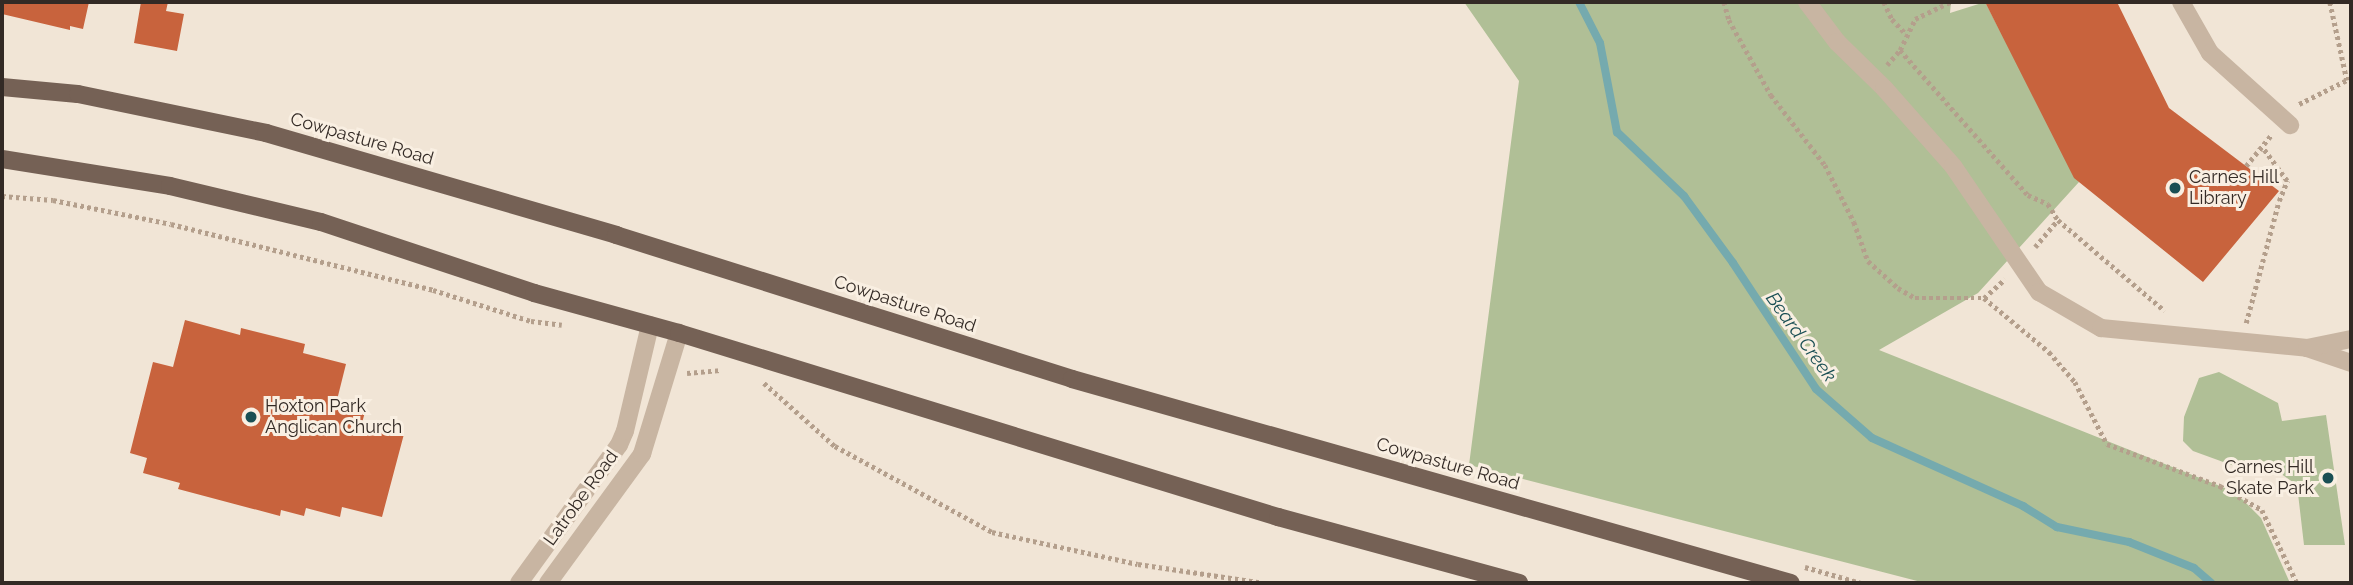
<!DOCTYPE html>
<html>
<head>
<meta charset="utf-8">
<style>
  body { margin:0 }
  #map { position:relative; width:2353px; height:585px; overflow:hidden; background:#f1e5d6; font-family:Raleway,sans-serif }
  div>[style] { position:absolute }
  .green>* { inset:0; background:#b0bf96 }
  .stream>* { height:8px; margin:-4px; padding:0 4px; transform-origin:4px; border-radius:4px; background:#75aaae }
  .building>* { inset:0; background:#c8633d }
  .path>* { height:4.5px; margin-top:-2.25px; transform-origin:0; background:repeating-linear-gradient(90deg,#b49f8c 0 3.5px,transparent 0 7px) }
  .minor>* { height:18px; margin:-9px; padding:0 9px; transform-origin:9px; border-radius:9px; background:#c8b5a2 }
  .major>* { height:18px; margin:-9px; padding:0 9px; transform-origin:9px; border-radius:9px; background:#756155 }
  .dots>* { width:19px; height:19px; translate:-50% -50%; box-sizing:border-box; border:4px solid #f9efe2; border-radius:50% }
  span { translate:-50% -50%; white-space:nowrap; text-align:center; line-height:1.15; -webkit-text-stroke:6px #f9efe2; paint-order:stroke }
  .street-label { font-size:18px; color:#332a25 }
  .poi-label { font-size:18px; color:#332a25 }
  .left { translate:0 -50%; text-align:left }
  .right { translate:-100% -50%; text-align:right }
  .water-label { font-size:19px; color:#1a4f54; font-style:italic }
  .frame { position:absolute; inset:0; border:4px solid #332a25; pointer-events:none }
</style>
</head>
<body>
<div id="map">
  <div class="green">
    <i style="clip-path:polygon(1464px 2px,1951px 2px,1950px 13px,1985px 2px,2079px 182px,1978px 293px,1879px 350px,2235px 492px,2261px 518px,2290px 583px,1925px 583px,1469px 465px,1519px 81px)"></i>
    <i style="clip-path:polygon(2219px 372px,2278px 403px,2282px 421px,2326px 415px,2345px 545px,2304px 545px,2297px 485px,2260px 459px,2237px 467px,2193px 451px,2183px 441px,2184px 417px,2199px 378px)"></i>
  </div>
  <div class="stream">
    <i style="left:1579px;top:2px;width:46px;rotate:62.9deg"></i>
    <i style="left:1600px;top:43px;width:91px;rotate:79.2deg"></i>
    <i style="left:1617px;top:132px;width:93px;rotate:43.7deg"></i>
    <i style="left:1684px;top:196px;width:83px;rotate:53.8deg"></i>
    <i style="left:1733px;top:263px;width:151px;rotate:56.6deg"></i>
    <i style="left:1816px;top:389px;width:74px;rotate:41.2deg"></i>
    <i style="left:1872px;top:438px;width:166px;rotate:24.2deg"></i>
    <i style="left:2023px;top:506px;width:40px;rotate:32deg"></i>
    <i style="left:2057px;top:527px;width:74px;rotate:11.8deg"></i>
    <i style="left:2129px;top:542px;width:70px;rotate:21.8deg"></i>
    <i style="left:2194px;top:568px;width:23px;rotate:41deg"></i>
  </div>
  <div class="building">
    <i style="clip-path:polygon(2px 2px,89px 2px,83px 29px,70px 26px,70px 30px,2px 14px)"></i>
    <i style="clip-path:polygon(141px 2px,168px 2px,166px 11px,184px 14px,177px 51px,134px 43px)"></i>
    <i style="clip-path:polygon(1985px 2px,2117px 2px,2169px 108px,2279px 191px,2203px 282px,2074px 178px)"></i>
    <i style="clip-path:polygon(185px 320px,240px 335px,241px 328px,305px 344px,303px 353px,346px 364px,336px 404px,365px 412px,362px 423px,404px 434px,382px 517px,342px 507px,340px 517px,306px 508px,304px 516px,281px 510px,280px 516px,178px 489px,180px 483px,143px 473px,147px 458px,130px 453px,153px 362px,173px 367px)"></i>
  </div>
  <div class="path">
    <i style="left:1724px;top:2px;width:19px;rotate:74deg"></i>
    <i style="left:1729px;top:20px;width:86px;rotate:60.8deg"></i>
    <i style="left:1771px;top:95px;width:88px;rotate:52.4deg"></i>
    <i style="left:1825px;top:165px;width:64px;rotate:63deg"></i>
    <i style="left:1854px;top:222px;width:41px;rotate:70.3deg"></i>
    <i style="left:1868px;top:261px;width:40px;rotate:42deg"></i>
    <i style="left:1898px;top:288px;width:20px;rotate:30deg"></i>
    <i style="left:1915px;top:298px;width:69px"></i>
    <i style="left:1984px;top:298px;width:85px;rotate:39.7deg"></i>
    <i style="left:2049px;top:352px;width:40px;rotate:49deg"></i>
    <i style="left:2075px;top:382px;width:70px;rotate:62.7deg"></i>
    <i style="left:2107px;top:444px;width:121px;rotate:20.4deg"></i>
    <i style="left:2220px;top:486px;width:48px;rotate:29.7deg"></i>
    <i style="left:2262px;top:510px;width:81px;rotate:64.4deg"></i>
    <i style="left:1884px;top:2px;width:19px;rotate:65deg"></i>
    <i style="left:1892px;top:19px;width:21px;rotate:47deg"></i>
    <i style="left:2330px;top:2px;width:80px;rotate:77.7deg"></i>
    <i style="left:1900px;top:50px;width:34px;rotate:-64deg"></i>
    <i style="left:1915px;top:19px;width:39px;rotate:-26deg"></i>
    <i style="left:1887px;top:65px;width:20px;rotate:-49deg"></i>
    <i style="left:1900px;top:50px;width:193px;rotate:48.6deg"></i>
    <i style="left:2028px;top:195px;width:22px;rotate:24deg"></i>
    <i style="left:2048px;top:204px;width:19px;rotate:58deg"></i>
    <i style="left:2299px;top:104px;width:58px;rotate:-26.6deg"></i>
    <i style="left:2246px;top:166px;width:41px;rotate:-50.9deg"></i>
    <i style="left:2px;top:196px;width:51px;rotate:4.5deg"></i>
    <i style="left:53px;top:200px;width:120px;rotate:11.5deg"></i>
    <i style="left:171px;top:224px;width:270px;rotate:14.1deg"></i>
    <i style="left:433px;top:290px;width:103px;rotate:17.6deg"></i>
    <i style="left:531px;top:321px;width:31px;rotate:7deg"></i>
    <i style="left:2035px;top:247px;width:35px;rotate:-50deg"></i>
    <i style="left:2058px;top:220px;width:140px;rotate:40.4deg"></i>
    <i style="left:1984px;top:298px;width:28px;rotate:-42deg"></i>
    <i style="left:2246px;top:323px;width:126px;rotate:-74.9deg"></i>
    <i style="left:2279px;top:201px;width:22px;rotate:-68deg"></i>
    <i style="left:2287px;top:181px;width:42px;rotate:-126.3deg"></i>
    <i style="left:687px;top:373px;width:33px;rotate:-5deg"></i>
    <i style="left:764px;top:383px;width:95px;rotate:41.6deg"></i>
    <i style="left:835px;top:446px;width:179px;rotate:28.7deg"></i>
    <i style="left:992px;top:532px;width:149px;rotate:12.4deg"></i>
    <i style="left:1138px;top:564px;width:126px;rotate:8.6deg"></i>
    <i style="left:1805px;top:567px;width:58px;rotate:15.9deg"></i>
  </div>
  <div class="minor">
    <i style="left:1807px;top:2px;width:50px;rotate:53.1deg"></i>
    <i style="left:1837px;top:42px;width:66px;rotate:44.4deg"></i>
    <i style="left:1884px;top:88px;width:104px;rotate:48.5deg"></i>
    <i style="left:1953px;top:166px;width:153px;rotate:55.7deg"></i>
    <i style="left:2039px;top:292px;width:72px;rotate:30.1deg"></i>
    <i style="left:2101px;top:328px;width:207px;rotate:5.5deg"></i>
    <i style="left:2307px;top:348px;width:46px;rotate:18.8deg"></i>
    <i style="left:2181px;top:2px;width:59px;rotate:60.4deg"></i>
    <i style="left:2210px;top:53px;width:108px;rotate:42deg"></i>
    <i style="left:2307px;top:348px;width:45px;rotate:-11.6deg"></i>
    <i style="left:519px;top:583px;width:170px;rotate:-54.1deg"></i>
    <i style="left:619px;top:445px;width:15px;rotate:-67deg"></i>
    <i style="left:625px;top:431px;width:109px;rotate:-76.7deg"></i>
    <i style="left:548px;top:583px;width:160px;rotate:-53.9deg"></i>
    <i style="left:642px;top:454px;width:127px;rotate:-73deg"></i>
  </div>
  <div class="major">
    <i style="left:2px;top:87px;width:76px;rotate:5.3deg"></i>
    <i style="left:78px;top:94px;width:192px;rotate:11.7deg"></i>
    <i style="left:266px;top:133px;width:365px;rotate:16.2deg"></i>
    <i style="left:616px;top:235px;width:478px;rotate:17.5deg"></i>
    <i style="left:1072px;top:379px;width:747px;rotate:15.84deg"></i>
    <i style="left:2px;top:159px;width:170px;rotate:9.1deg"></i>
    <i style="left:170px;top:186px;width:155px;rotate:13.4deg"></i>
    <i style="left:321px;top:222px;width:225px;rotate:18.4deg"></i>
    <i style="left:534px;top:293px;width:150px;rotate:15.4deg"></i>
    <i style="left:679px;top:333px;width:627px;rotate:17.08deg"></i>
    <i style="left:1278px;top:517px;width:250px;rotate:15.3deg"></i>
  </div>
  <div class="dots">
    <i style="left:2175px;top:188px;background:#1a4f54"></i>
    <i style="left:251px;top:417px;background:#1a4f54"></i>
    <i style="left:2328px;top:478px;background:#1a4f54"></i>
  </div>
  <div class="street-label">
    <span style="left:362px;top:139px;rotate:16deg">Cowpasture Road</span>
    <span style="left:905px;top:304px;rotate:18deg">Cowpasture Road</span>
    <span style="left:1448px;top:464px;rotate:16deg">Cowpasture Road</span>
    <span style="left:581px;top:498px;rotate:-54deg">Latrobe Road</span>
  </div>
  <div class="poi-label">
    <span class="left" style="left:2189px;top:188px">Carnes Hill<br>Library</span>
    <span class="left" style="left:265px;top:417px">Hoxton Park<br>Anglican Church</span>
    <span class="right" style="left:2314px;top:478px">Carnes Hill<br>Skate Park</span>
  </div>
  <div class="water-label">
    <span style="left:1801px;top:337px;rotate:54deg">Beard Creek</span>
  </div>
  <div class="frame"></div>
</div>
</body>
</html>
